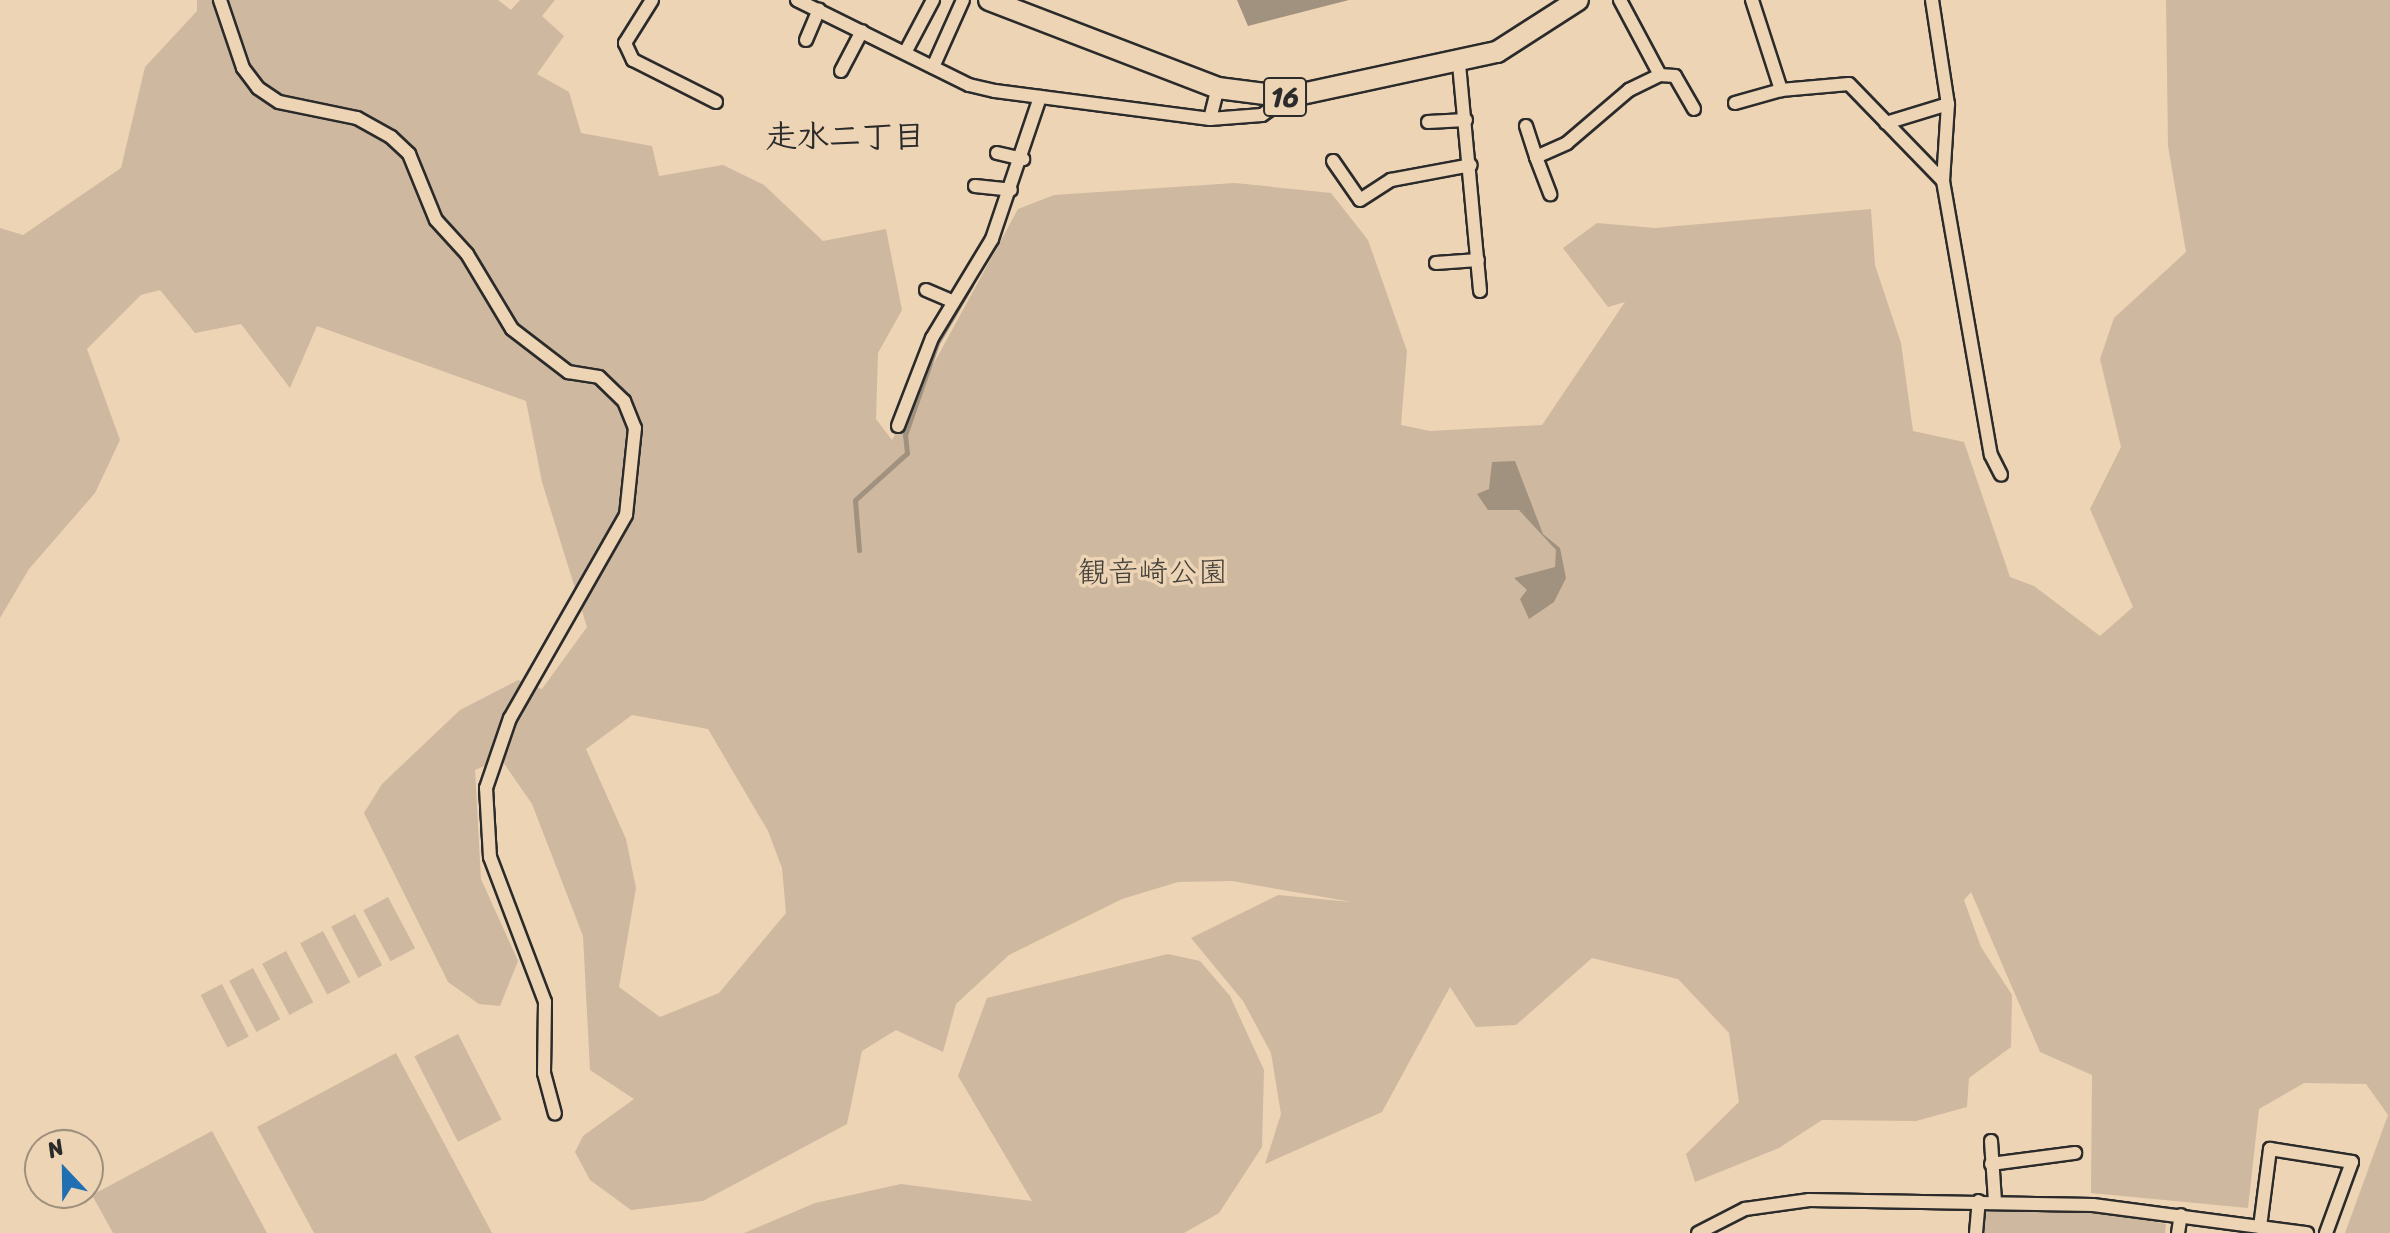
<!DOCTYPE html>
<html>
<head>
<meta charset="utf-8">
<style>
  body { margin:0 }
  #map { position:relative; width:2390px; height:1233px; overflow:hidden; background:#edd4b5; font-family:Sriracha,"Klee One",sans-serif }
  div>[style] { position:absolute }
  .green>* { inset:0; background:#ceb89f; transform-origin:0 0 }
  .water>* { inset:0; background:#a1917f }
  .stream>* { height:5px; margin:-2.5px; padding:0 2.5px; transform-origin:2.5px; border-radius:2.5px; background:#a1917f }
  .roads { filter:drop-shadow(2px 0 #2b2b2b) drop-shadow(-2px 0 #2b2b2b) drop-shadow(0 2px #2b2b2b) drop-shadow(0 -2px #2b2b2b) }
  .minor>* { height:12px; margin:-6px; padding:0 6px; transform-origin:6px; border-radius:6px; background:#edd4b5 }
  .trunk>* { height:20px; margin:-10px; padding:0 10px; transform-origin:10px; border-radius:10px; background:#edd4b5 }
  span { translate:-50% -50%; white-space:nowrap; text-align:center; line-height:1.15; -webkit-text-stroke:7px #edd4b5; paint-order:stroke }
  .shield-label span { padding:2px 6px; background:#edd4b5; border:2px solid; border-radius:6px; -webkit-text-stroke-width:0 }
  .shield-label { font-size:28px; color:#2b2b2b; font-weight:700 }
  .park-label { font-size:30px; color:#43403c }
  .neighbourhood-label { font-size:32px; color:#2b2b2b; font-weight:700 }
  .north { position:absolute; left:24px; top:1129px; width:80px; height:80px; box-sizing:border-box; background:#edd4b5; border:2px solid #9f907e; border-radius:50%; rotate:338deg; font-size:22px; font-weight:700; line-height:32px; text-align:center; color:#2b2b2b }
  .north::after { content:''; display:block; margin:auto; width:28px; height:36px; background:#1f6fb2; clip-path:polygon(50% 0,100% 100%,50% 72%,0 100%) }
</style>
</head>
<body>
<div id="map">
  <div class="green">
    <i style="clip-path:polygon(evenodd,197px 0,498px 0,511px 10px,520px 0,555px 0,542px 16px,564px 36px,537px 74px,569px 92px,581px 133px,652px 146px,659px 176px,723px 165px,764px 185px,823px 241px,886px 229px,902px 310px,878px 353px,876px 419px,892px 440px,1018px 209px,1054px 195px,1235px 183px,1331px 193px,1368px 240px,1407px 351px,1401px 425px,1430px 431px,1542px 425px,1625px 302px,1608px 307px,1563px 248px,1597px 223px,1655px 228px,1871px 209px,1875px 265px,1901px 343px,1913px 431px,1964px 442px,2010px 577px,2034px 586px,2100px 636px,2133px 607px,2090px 509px,2121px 447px,2100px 359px,2114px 318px,2186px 252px,2168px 146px,2166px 0,2390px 0,2390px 1233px,2345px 1233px,2388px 1115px,2366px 1084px,2304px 1083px,2259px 1109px,2248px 1208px,2091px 1193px,2092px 1075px,2040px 1052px,1971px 892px,1964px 900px,1981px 947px,2012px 995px,2011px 1047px,1969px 1078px,1967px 1107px,1916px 1121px,1822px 1120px,1779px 1148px,1695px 1182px,1686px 1154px,1739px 1102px,1729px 1033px,1678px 979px,1592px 958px,1516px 1025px,1476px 1027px,1450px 987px,1382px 1112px,1265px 1164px,1281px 1114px,1271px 1053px,1243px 1001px,1191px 938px,1278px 895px,1352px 902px,1232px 881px,1178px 882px,1122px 899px,1009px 955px,956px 1004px,943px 1052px,896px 1030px,862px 1051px,847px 1124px,703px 1201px,631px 1210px,590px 1180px,575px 1152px,583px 1136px,634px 1099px,590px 1070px,583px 936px,532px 804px,501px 759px,475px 770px,481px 879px,518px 961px,500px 1006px,479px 1004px,448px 982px,364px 813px,382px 784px,460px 710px,518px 680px,542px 689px,587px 627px,542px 482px,526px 401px,317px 326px,290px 388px,241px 324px,195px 333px,160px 290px,141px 295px,87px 349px,120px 440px,95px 493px,29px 569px,0 618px,0 228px,23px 235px,121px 168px,145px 67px,197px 11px,197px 0,632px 715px,708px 729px,768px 831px,782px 868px,786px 913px,719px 993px,660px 1017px,619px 987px,636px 888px,626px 839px,586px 749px,632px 715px)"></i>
    <i style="left:388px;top:897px;width:58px;height:28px;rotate:62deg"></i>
    <i style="left:355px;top:914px;width:58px;height:27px;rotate:62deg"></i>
    <i style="left:323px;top:931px;width:58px;height:26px;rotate:62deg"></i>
    <i style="left:286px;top:951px;width:58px;height:27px;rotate:62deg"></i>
    <i style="clip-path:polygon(1168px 954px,1200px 961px,1230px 996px,1264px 1070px,1262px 1147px,1219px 1213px,1184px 1233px,744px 1233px,815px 1203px,901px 1184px,1032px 1201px,958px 1076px,987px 998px)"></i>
    <i style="left:253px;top:968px;width:58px;height:27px;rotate:62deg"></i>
    <i style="left:222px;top:984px;width:59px;height:24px;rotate:63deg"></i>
    <i style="left:458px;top:1034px;width:96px;height:49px;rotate:63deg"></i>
    <i style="clip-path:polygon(396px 1053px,492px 1233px,314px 1233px,257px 1127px)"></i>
    <i style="clip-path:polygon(212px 1131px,267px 1233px,113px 1233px,92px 1195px)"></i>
    <i style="clip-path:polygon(1982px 1207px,2100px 1212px,2166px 1224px,2165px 1233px,1978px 1233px)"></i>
  </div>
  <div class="water">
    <i style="clip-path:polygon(1237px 0,1349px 0,1248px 26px)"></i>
    <i style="clip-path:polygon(1515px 461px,1543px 534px,1560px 548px,1566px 578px,1554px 602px,1529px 619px,1520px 599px,1527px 590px,1514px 578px,1555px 567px,1556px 550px,1519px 510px,1488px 510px,1477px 494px,1489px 489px,1492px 462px)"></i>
  </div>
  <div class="stream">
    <i style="left:859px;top:550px;width:50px;rotate:-94.6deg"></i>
    <i style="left:855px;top:500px;width:70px;rotate:-42.1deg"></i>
    <i style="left:907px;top:453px;width:18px;rotate:-96deg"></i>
    <i style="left:905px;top:435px;width:97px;rotate:-70.8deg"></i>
    <i style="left:937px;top:343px;width:67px;rotate:-59.6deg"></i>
  </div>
  <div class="roads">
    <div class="minor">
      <i style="left:220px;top:0;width:72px;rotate:71.3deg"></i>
      <i style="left:243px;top:68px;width:25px;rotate:53deg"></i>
      <i style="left:258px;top:88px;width:25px;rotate:34deg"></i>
      <i style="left:279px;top:102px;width:80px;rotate:11.6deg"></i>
      <i style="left:357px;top:118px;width:39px;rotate:29deg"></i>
      <i style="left:391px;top:137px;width:25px;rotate:43deg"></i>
      <i style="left:409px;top:154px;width:71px;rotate:67.8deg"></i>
      <i style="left:436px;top:220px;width:46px;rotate:47.6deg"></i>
      <i style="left:467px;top:254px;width:87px;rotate:59deg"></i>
      <i style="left:512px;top:329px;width:71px;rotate:37.5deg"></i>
      <i style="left:568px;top:372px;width:31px;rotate:9deg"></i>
      <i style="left:599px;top:377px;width:35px;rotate:44deg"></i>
      <i style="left:624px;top:401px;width:29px;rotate:68deg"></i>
      <i style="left:635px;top:428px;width:87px;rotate:95.9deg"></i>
      <i style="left:626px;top:515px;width:234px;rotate:119.7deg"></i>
      <i style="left:510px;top:718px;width:74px;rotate:108.9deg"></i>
      <i style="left:486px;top:788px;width:69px;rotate:86.7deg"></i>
      <i style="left:490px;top:857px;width:155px;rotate:69.2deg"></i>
      <i style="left:545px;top:1002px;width:71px;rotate:90.8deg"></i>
      <i style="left:544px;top:1073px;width:42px;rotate:75deg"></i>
      <i style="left:652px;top:0;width:51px;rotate:122.1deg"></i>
      <i style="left:625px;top:43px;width:19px;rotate:65deg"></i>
      <i style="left:633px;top:60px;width:93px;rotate:26.8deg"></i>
      <i style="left:797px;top:0;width:192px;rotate:26.3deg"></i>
      <i style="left:969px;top:85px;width:27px;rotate:13deg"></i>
      <i style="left:995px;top:91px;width:217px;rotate:7.4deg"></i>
      <i style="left:1210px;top:119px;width:52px;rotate:-4.4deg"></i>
      <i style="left:1262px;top:115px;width:32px;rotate:-35deg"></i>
      <i style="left:1752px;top:0;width:95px;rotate:72.1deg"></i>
      <i style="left:1781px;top:90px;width:68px;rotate:-5deg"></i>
      <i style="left:1849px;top:84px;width:135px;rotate:45.9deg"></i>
      <i style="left:1932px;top:0;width:105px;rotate:81.3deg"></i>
      <i style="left:1948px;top:104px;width:77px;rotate:93.7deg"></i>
      <i style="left:1943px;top:181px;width:278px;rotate:80.1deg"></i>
      <i style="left:1991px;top:455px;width:22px;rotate:63deg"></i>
      <i style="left:806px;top:40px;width:33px;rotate:-67deg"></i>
      <i style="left:906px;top:51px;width:58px;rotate:-62.1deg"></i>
      <i style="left:1459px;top:64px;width:228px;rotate:84.7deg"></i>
      <i style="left:933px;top:67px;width:73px;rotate:-65.9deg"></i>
      <i style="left:841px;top:71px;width:45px;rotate:-62.3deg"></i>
      <i style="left:1660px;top:75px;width:15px;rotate:4deg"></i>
      <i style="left:1675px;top:76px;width:38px;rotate:60deg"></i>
      <i style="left:1735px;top:103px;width:48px;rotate:-15.8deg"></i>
      <i style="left:1210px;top:119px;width:32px;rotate:-76deg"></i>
      <i style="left:1428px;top:122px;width:38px;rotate:-3deg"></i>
      <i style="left:1886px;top:123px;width:65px;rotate:-17deg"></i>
      <i style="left:1526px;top:126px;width:33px;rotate:72deg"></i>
      <i style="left:1536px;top:157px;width:34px;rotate:-24deg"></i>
      <i style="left:1567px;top:143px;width:82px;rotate:-40.5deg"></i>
      <i style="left:1629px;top:90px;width:34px;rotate:-26deg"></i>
      <i style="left:1660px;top:75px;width:85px;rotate:-118.1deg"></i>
      <i style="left:997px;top:153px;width:27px;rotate:13deg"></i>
      <i style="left:1536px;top:157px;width:40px;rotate:69deg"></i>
      <i style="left:1333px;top:161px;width:47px;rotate:55.3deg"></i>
      <i style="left:1360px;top:200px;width:37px;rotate:-33deg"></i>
      <i style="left:1391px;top:180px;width:81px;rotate:-10.6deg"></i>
      <i style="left:975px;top:186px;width:36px;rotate:6deg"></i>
      <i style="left:1436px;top:263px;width:42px;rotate:-4.1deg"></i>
      <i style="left:926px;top:290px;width:28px;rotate:23deg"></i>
      <i style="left:898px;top:426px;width:94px;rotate:-68.9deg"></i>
      <i style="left:932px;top:338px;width:116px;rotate:-58.8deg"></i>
      <i style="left:992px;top:239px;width:150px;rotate:-71.3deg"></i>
      <i style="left:1991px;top:1141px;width:60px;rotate:86.2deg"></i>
      <i style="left:1991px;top:1164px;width:85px;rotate:-7.5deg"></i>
      <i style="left:2260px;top:1227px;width:79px;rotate:-82.7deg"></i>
      <i style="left:2270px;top:1149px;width:83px;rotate:9deg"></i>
      <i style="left:2352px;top:1162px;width:76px;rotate:110.1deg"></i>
      <i style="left:1698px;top:1233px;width:53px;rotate:-27.1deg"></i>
      <i style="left:1745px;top:1209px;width:65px;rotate:-8deg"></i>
      <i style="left:1809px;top:1200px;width:284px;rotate:1deg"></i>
      <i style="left:2093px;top:1205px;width:216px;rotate:7.5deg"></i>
      <i style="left:1976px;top:1233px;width:32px;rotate:-85deg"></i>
      <i style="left:2178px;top:1233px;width:18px;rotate:-81deg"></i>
    </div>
    <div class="trunk">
      <i style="left:989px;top:0;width:245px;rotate:21deg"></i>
      <i style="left:1218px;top:88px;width:71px;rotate:7.3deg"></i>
      <i style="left:1288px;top:97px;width:214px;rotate:-12.2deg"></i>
      <i style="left:1497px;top:52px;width:96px;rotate:-32.7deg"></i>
    </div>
  </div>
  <div class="shield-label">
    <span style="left:1285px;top:97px">16</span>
  </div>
  <div class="park-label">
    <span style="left:1153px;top:572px">観音崎公園</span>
  </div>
  <div class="neighbourhood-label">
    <span style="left:845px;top:137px">走水二丁目</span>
  </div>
  <div class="north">N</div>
</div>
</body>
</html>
